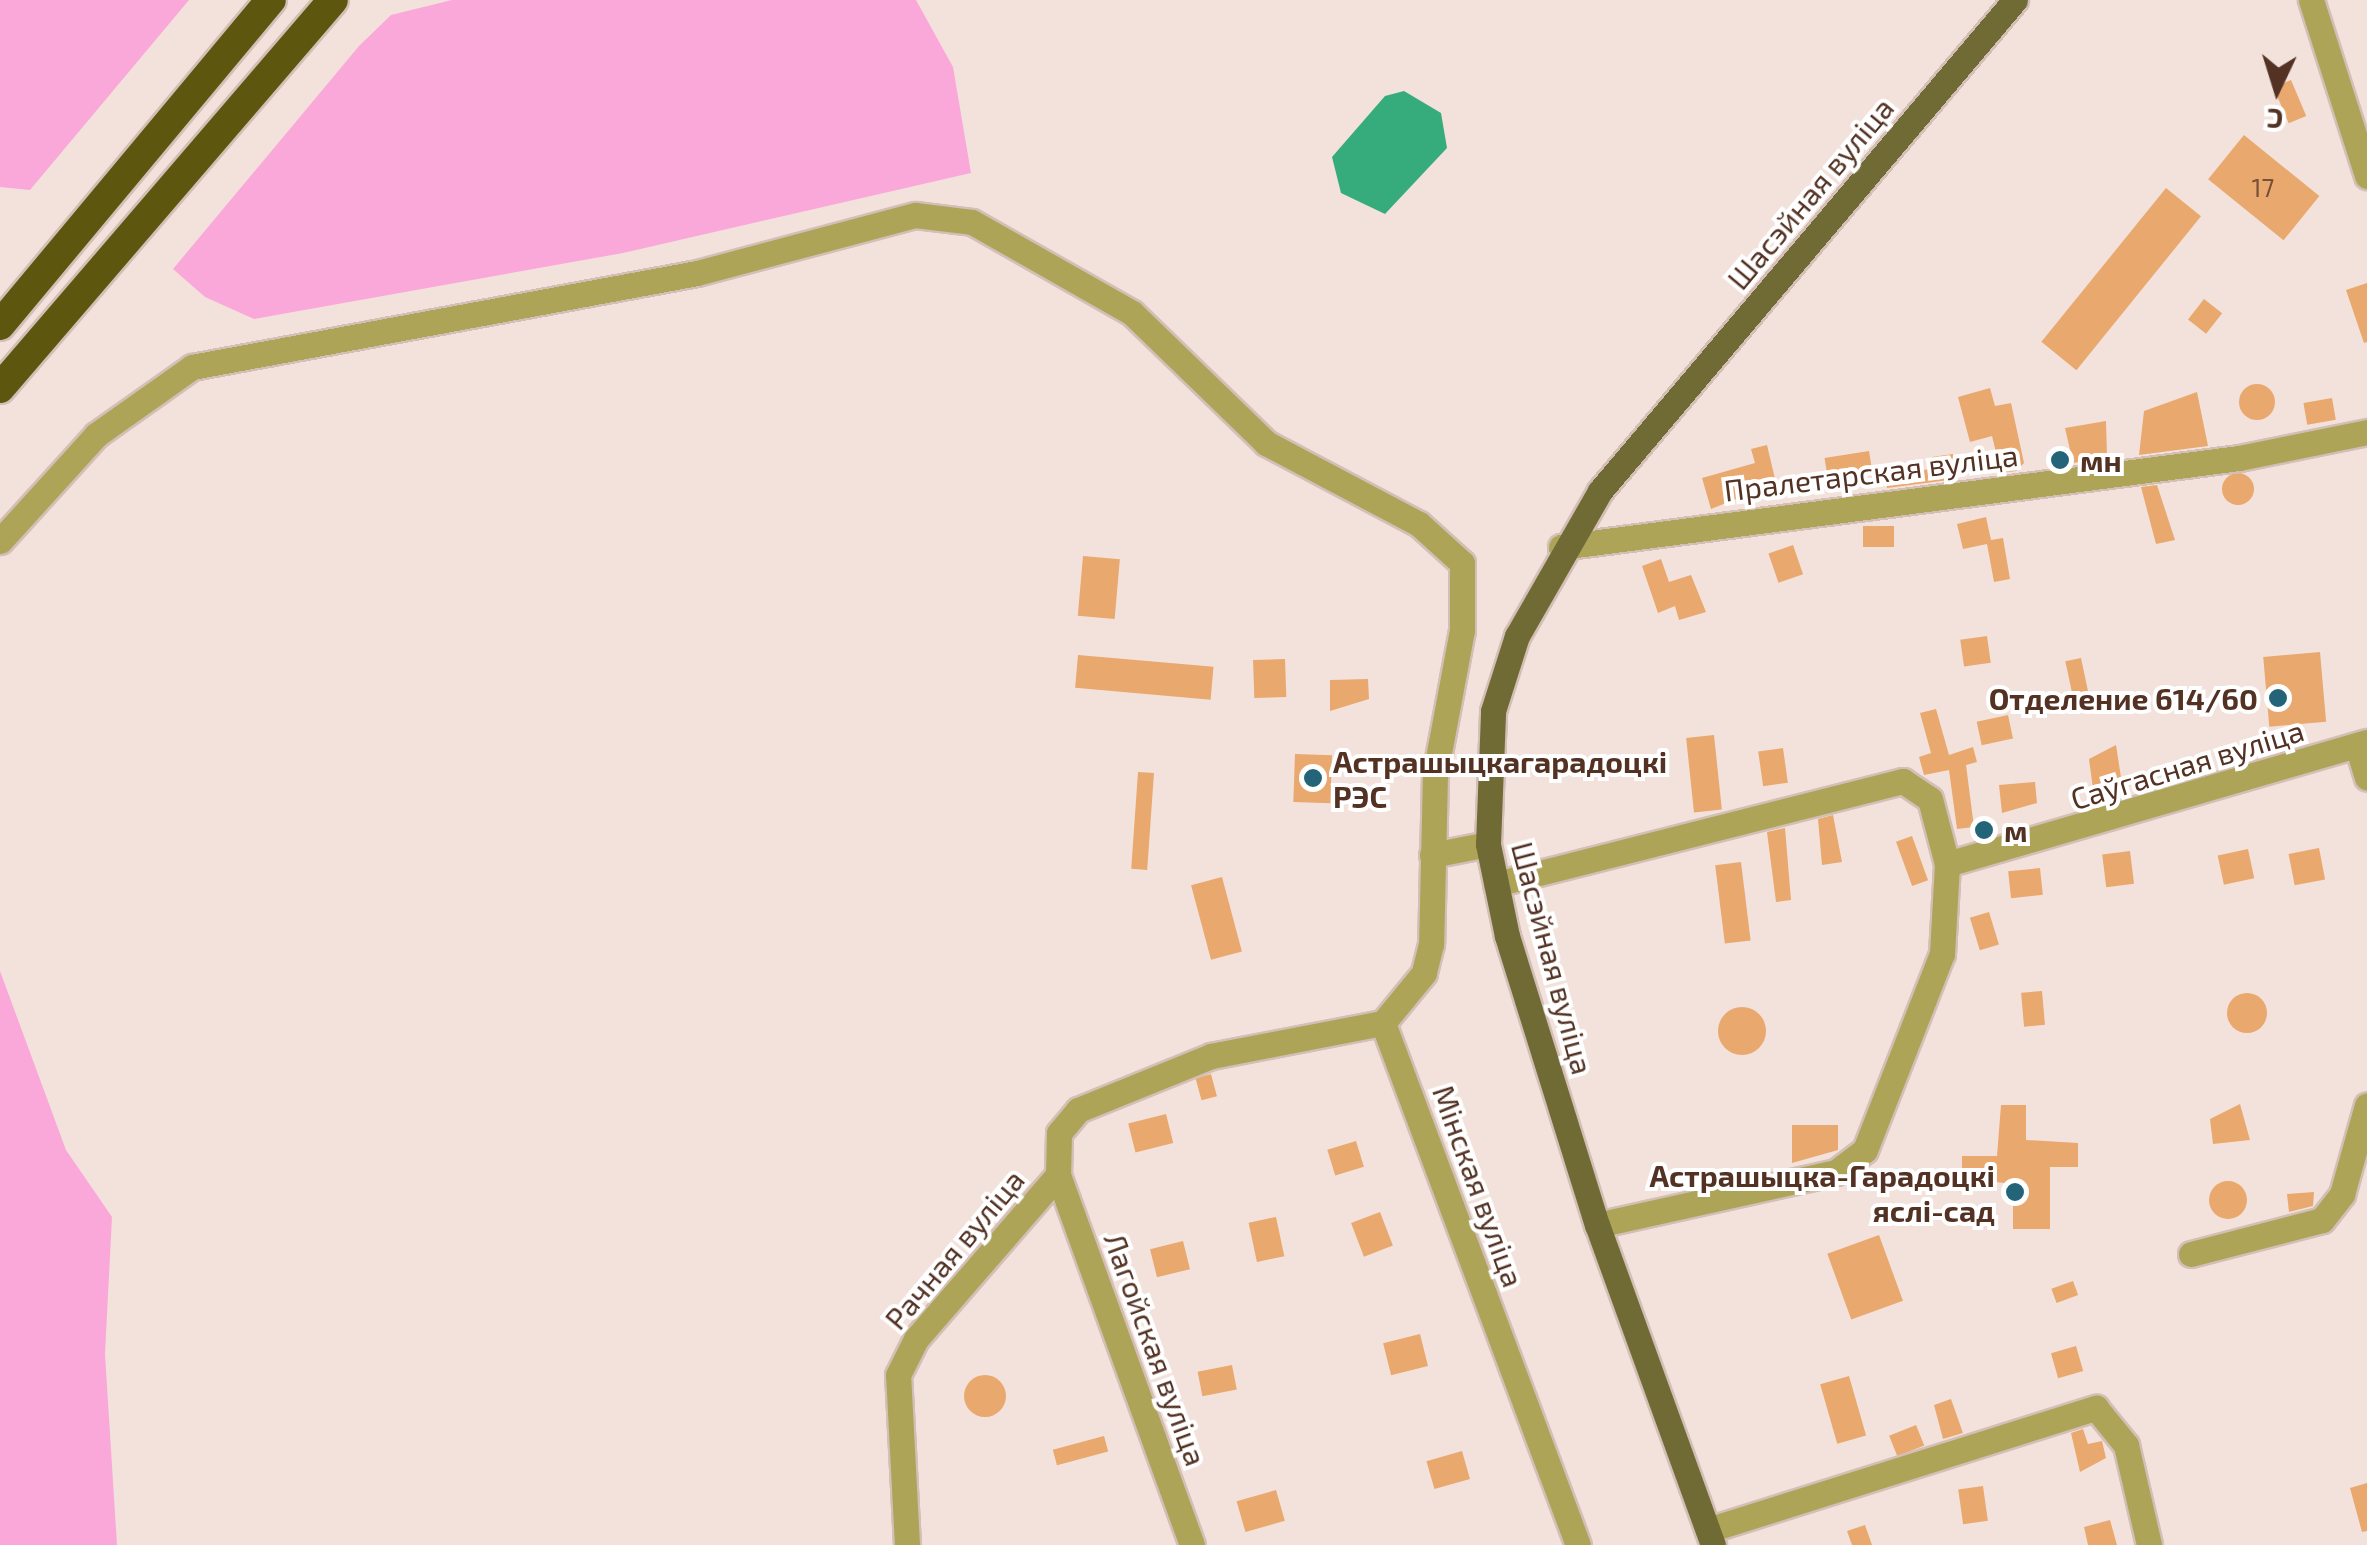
<!DOCTYPE html>
<html>
<head>
<meta charset="utf-8">
<style>
  body { margin:0 }
  #map { position:relative; width:2367px; height:1545px; overflow:hidden; background:#f3e2db; font-family:"Exo 2",sans-serif }
  div>[style] { position:absolute }
  .green>* { inset:0; background:#faa8da }
  .water>* { inset:0; background:#36ac7d }
  .building>* { inset:0; background:#e9a86e; transform-origin:0 0 }
  .round { border-radius:50% }
  .roads { filter:drop-shadow(2px 0 #d3bfb6) drop-shadow(-2px 0 #d3bfb6) drop-shadow(0 2px #d3bfb6) drop-shadow(0 -2px #d3bfb6) }
  .minor>* { height:25px; margin:-12.5px; padding:0 12.5px; transform-origin:12.5px; border-radius:12.5px; background:#ada458 }
  .major>* { height:25px; margin:-12.5px; padding:0 12.5px; transform-origin:12.5px; border-radius:12.5px; background:#706a35 }
  .highway>* { height:30px; margin:-15px; padding:0 15px; transform-origin:15px; border-radius:15px; background:#5d560f }
  .dots>* { width:28px; height:28px; translate:-50% -50%; box-sizing:border-box; border:5px solid #fff; border-radius:50% }
  span { translate:-50% -50%; white-space:nowrap; text-align:center; line-height:1.15; -webkit-text-stroke:8px #fff; paint-order:stroke }
  .number-label { font-size:25px; color:#785036 }
  .number-label span { -webkit-text-stroke-width:0 }
  .street-label { font-size:30px; color:#533224 }
  .poi-label { font-size:30px; color:#533224; font-weight:700 }
  .left { translate:0 -50%; text-align:left }
  .right { translate:-100% -50%; text-align:right }
  .north { position:absolute; left:2227px; top:40px; width:100px; height:100px; -webkit-text-stroke:8px #fff; paint-order:stroke; rotate:184deg; font-size:28px; font-weight:700; line-height:40px; text-align:center; color:#533224 }
  .north::after { content:''; display:block; margin:auto; width:35px; height:45px; background:#533224; clip-path:polygon(50% 0,100% 100%,50% 72%,0 100%) }
</style>
</head>
<body>
<div id="map">
  <div class="green">
    <i style="clip-path:polygon(0 0,189px 0,30px 190px,0 187px)"></i>
    <i style="clip-path:polygon(452px 0,916px 0,953px 67px,971px 173px,623px 253px,254px 319px,205px 297px,173px 269px,359px 46px,391px 15px)"></i>
    <i style="clip-path:polygon(0 971px,66px 1150px,112px 1217px,105px 1354px,117px 1545px,0 1545px)"></i>
  </div>
  <div class="water">
    <i style="clip-path:polygon(1404px 91px,1441px 113px,1447px 148px,1385px 214px,1341px 193px,1332px 157px,1385px 96px)"></i>
  </div>
  <div class="building">
    <i style="left:2291px;top:80px;width:39px;height:19px;rotate:67deg"></i>
    <i style="left:2244px;top:135px;width:97px;height:57px;rotate:39deg"></i>
    <i style="left:2166px;top:188px;width:45px;height:198px;rotate:39deg"></i>
    <i style="clip-path:polygon(2367px 283px,2367px 342px,2364px 343px,2346px 290px)"></i>
    <i style="left:2204px;top:299px;width:23px;height:26px;rotate:38deg"></i>
    <i class="round" style="left:2239px;top:384px;width:36px;height:36px"></i>
    <i style="clip-path:polygon(1990px 388px,1995px 406px,2011px 403px,2024px 463px,2016px 471px,2001px 473px,1992px 436px,1970px 442px,1958px 397px)"></i>
    <i style="clip-path:polygon(2197px 392px,2208px 446px,2139px 455px,2144px 411px)"></i>
    <i style="left:2332px;top:398px;width:22px;height:29px;rotate:80deg"></i>
    <i style="clip-path:polygon(2106px 421px,2107px 457px,2073px 463px,2065px 428px)"></i>
    <i style="clip-path:polygon(1767px 445px,1776px 483px,1711px 509px,1702px 478px,1755px 463px,1751px 449px)"></i>
    <i style="left:1869px;top:451px;width:19px;height:45px;rotate:81deg"></i>
    <i style="clip-path:polygon(1953px 454px,1956px 479px,1887px 488px,1886px 473px,1934px 469px,1932px 457px)"></i>
    <i class="round" style="left:2222px;top:473px;width:32px;height:32px"></i>
    <i style="clip-path:polygon(2157px 485px,2175px 540px,2156px 544px,2141px 487px)"></i>
    <i style="clip-path:polygon(1986px 517px,1991px 540px,2003px 538px,2010px 579px,1994px 582px,1987px 544px,1963px 549px,1957px 524px)"></i>
    <i style="left:1863px;top:526px;width:31px;height:21px"></i>
    <i style="left:1793px;top:545px;width:31px;height:26px;rotate:71deg"></i>
    <i style="left:1083px;top:556px;width:37px;height:60px;rotate:5deg"></i>
    <i style="clip-path:polygon(1661px 559px,1669px 582px,1691px 575px,1706px 612px,1679px 620px,1675px 606px,1658px 613px,1642px 566px)"></i>
    <i style="left:1987px;top:636px;width:27px;height:27px;rotate:82deg"></i>
    <i style="left:2320px;top:652px;width:70px;height:57px;rotate:85deg"></i>
    <i style="left:1078px;top:655px;width:136px;height:33px;rotate:5deg"></i>
    <i style="left:2081px;top:658px;width:35px;height:16px;rotate:78deg"></i>
    <i style="left:1285px;top:659px;width:38px;height:32px;rotate:88deg"></i>
    <i style="clip-path:polygon(1368px 679px,1369px 699px,1330px 711px,1330px 680px)"></i>
    <i style="clip-path:polygon(1936px 709px,1949px 755px,1973px 747px,1977px 762px,1966px 765px,1974px 827px,1957px 829px,1949px 770px,1924px 775px,1919px 757px,1931px 753px,1920px 713px)"></i>
    <i style="left:2008px;top:715px;width:24px;height:32px;rotate:78deg"></i>
    <i style="left:1714px;top:735px;width:75px;height:28px;rotate:84deg"></i>
    <i style="clip-path:polygon(2116px 745px,2122px 784px,2093px 789px,2089px 759px)"></i>
    <i style="left:1783px;top:748px;width:35px;height:25px;rotate:82deg"></i>
    <i style="left:1295px;top:754px;width:37px;height:48px;rotate:2deg"></i>
    <i style="left:1138px;top:772px;width:16px;height:97px;rotate:4deg"></i>
    <i style="clip-path:polygon(2035px 782px,2037px 803px,2002px 813px,1999px 785px)"></i>
    <i style="clip-path:polygon(1833px 815px,1842px 862px,1822px 865px,1818px 819px)"></i>
    <i style="clip-path:polygon(1785px 828px,1791px 900px,1776px 902px,1767px 832px)"></i>
    <i style="left:1912px;top:836px;width:47px;height:17px;rotate:70deg"></i>
    <i style="left:2319px;top:848px;width:32px;height:31px;rotate:79deg"></i>
    <i style="left:2248px;top:849px;width:30px;height:31px;rotate:78deg"></i>
    <i style="left:2130px;top:851px;width:33px;height:28px;rotate:83deg"></i>
    <i style="left:1741px;top:862px;width:79px;height:26px;rotate:83deg"></i>
    <i style="left:2040px;top:868px;width:27px;height:32px;rotate:84deg"></i>
    <i style="left:1222px;top:877px;width:77px;height:32px;rotate:75deg"></i>
    <i style="left:1989px;top:912px;width:34px;height:20px;rotate:73deg"></i>
    <i style="left:2042px;top:991px;width:34px;height:21px;rotate:85deg"></i>
    <i class="round" style="left:2227px;top:993px;width:40px;height:40px"></i>
    <i class="round" style="left:1718px;top:1007px;width:48px;height:48px"></i>
    <i style="left:1211px;top:1074px;width:23px;height:16px;rotate:75deg"></i>
    <i style="clip-path:polygon(2240px 1104px,2250px 1140px,2213px 1144px,2210px 1119px)"></i>
    <i style="clip-path:polygon(2001px 1105px,2026px 1105px,2026px 1140px,2078px 1143px,2078px 1167px,2050px 1167px,2050px 1229px,2013px 1229px,2013px 1184px,1962px 1178px,1962px 1156px,1997px 1156px)"></i>
    <i style="left:1166px;top:1114px;width:30px;height:39px;rotate:76deg"></i>
    <i style="clip-path:polygon(1792px 1125px,1838px 1125px,1838px 1150px,1792px 1163px)"></i>
    <i style="left:1356px;top:1141px;width:27px;height:30px;rotate:73deg"></i>
    <i class="round" style="left:2209px;top:1181px;width:38px;height:38px"></i>
    <i style="clip-path:polygon(2314px 1192px,2313px 1206px,2289px 1212px,2287px 1194px)"></i>
    <i style="left:1380px;top:1212px;width:36px;height:31px;rotate:69deg"></i>
    <i style="left:1276px;top:1217px;width:40px;height:28px;rotate:78deg"></i>
    <i style="left:1879px;top:1235px;width:70px;height:55px;rotate:70deg"></i>
    <i style="left:1183px;top:1241px;width:29px;height:34px;rotate:76deg"></i>
    <i style="left:2073px;top:1281px;width:15px;height:23px;rotate:70deg"></i>
    <i style="left:1420px;top:1334px;width:33px;height:38px;rotate:76deg"></i>
    <i style="left:2076px;top:1346px;width:26px;height:26px;rotate:74deg"></i>
    <i style="left:1232px;top:1365px;width:25px;height:35px;rotate:79deg"></i>
    <i class="round" style="left:964px;top:1375px;width:42px;height:42px"></i>
    <i style="left:1849px;top:1376px;width:62px;height:30px;rotate:74deg"></i>
    <i style="clip-path:polygon(1951px 1399px,1963px 1433px,1943px 1439px,1934px 1405px)"></i>
    <i style="left:1916px;top:1425px;width:22px;height:29px;rotate:68deg"></i>
    <i style="clip-path:polygon(2083px 1429px,2088px 1444px,2102px 1441px,2106px 1458px,2080px 1472px,2071px 1433px)"></i>
    <i style="left:1104px;top:1436px;width:16px;height:53px;rotate:75deg"></i>
    <i style="left:1462px;top:1451px;width:29px;height:37px;rotate:74deg"></i>
    <i style="clip-path:polygon(2367px 1483px,2367px 1531px,2362px 1532px,2350px 1488px)"></i>
    <i style="left:1983px;top:1486px;width:35px;height:25px;rotate:82deg"></i>
    <i style="left:1276px;top:1490px;width:32px;height:41px;rotate:74deg"></i>
    <i style="clip-path:polygon(2110px 1520px,2117px 1545px,2088px 1545px,2084px 1527px)"></i>
    <i style="clip-path:polygon(1865px 1525px,1872px 1545px,1852px 1545px,1847px 1531px)"></i>
  </div>
  <div class="roads">
    <div class="minor">
      <i style="left:2311px;top:0;width:185px;rotate:72.3deg"></i>
      <i style="left:0;top:541px;width:143px;rotate:-47.8deg"></i>
      <i style="left:96px;top:435px;width:118px;rotate:-35.3deg"></i>
      <i style="left:192px;top:367px;width:514px;rotate:-10.54deg"></i>
      <i style="left:697px;top:273px;width:226px;rotate:-14.9deg"></i>
      <i style="left:915px;top:215px;width:57px;rotate:7deg"></i>
      <i style="left:972px;top:222px;width:184px;rotate:29.6deg"></i>
      <i style="left:1132px;top:313px;width:187px;rotate:44.1deg"></i>
      <i style="left:1266px;top:443px;width:173px;rotate:27.9deg"></i>
      <i style="left:1419px;top:524px;width:58px;rotate:42.2deg"></i>
      <i style="left:1462px;top:563px;width:67px;rotate:90deg"></i>
      <i style="left:1462px;top:630px;width:147px;rotate:100.6deg"></i>
      <i style="left:1435px;top:774px;width:170px;rotate:91.3deg"></i>
      <i style="left:1431px;top:944px;width:30px;rotate:104deg"></i>
      <i style="left:1424px;top:973px;width:65px;rotate:129.4deg"></i>
      <i style="left:1561px;top:547px;width:684px;rotate:-7.48deg"></i>
      <i style="left:2239px;top:458px;width:131px;rotate:-11.5deg"></i>
      <i style="left:2357px;top:745px;width:34px;rotate:73deg"></i>
      <i style="left:1432px;top:855px;width:57px;rotate:-11.1deg"></i>
      <i style="left:1496px;top:884px;width:420px;rotate:-14.2deg"></i>
      <i style="left:1903px;top:781px;width:32px;rotate:34deg"></i>
      <i style="left:1930px;top:799px;width:67px;rotate:75.3deg"></i>
      <i style="left:1947px;top:864px;width:437px;rotate:-16.2deg"></i>
      <i style="left:1383px;top:1023px;width:557px;rotate:69.52deg"></i>
      <i style="left:1597px;top:1225px;width:245px;rotate:-12.5deg"></i>
      <i style="left:1836px;top:1172px;width:36px;rotate:-37deg"></i>
      <i style="left:1865px;top:1150px;width:211px;rotate:-68.6deg"></i>
      <i style="left:1942px;top:954px;width:90px;rotate:-86.8deg"></i>
      <i style="left:2191px;top:1254px;width:135px;rotate:-14.5deg"></i>
      <i style="left:2322px;top:1220px;width:33px;rotate:-52deg"></i>
      <i style="left:2342px;top:1194px;width:92px;rotate:-74.3deg"></i>
      <i style="left:1708px;top:1530px;width:407px;rotate:-17.5deg"></i>
      <i style="left:2096px;top:1408px;width:48px;rotate:51deg"></i>
      <i style="left:2126px;top:1445px;width:103px;rotate:77deg"></i>
      <i style="left:907px;top:1545px;width:170px;rotate:-93deg"></i>
      <i style="left:898px;top:1375px;width:40px;rotate:-63.4deg"></i>
      <i style="left:916px;top:1339px;width:217px;rotate:-49.1deg"></i>
      <i style="left:1192px;top:1545px;width:394px;rotate:-109.9deg"></i>
      <i style="left:1058px;top:1175px;width:42px;rotate:-88.6deg"></i>
      <i style="left:1059px;top:1133px;width:30px;rotate:-50deg"></i>
      <i style="left:1078px;top:1110px;width:144px;rotate:-22.1deg"></i>
      <i style="left:1211px;top:1056px;width:175px;rotate:-10.9deg"></i>
    </div>
    <div class="major">
      <i style="left:1713px;top:1545px;width:340px;rotate:-109.9deg"></i>
      <i style="left:1597px;top:1225px;width:303px;rotate:-107.3deg"></i>
      <i style="left:1507px;top:936px;width:94px;rotate:-101.7deg"></i>
      <i style="left:1488px;top:844px;width:133px;rotate:-87.8deg"></i>
      <i style="left:1493px;top:711px;width:79px;rotate:-72.3deg"></i>
      <i style="left:1517px;top:636px;width:167px;rotate:-60.2deg"></i>
      <i style="left:1600px;top:491px;width:643px;rotate:-49.8deg"></i>
    </div>
    <div class="highway">
      <i style="left:0;top:325px;width:423px;rotate:-50.2deg"></i>
      <i style="left:0;top:388px;width:511px;rotate:-49.36deg"></i>
    </div>
  </div>
  <div class="dots">
    <i style="left:2060px;top:460px;background:#246479"></i>
    <i style="left:2278px;top:698px;background:#246479"></i>
    <i style="left:1313px;top:778px;background:#246479"></i>
    <i style="left:1984px;top:830px;background:#246479"></i>
    <i style="left:2015px;top:1192px;background:#246479"></i>
  </div>
  <div class="number-label">
    <span style="left:2263px;top:187px">17</span>
  </div>
  <div class="street-label">
    <span style="left:1810px;top:193px;rotate:-50deg">Шасэйная вуліца</span>
    <span style="left:1871px;top:472px;rotate:-7deg">Пралетарская вуліца</span>
    <span style="left:2187px;top:764px;rotate:-17deg">Саўгасная вуліца</span>
    <span style="left:1553px;top:958px;rotate:75deg">Шасэйная вуліца</span>
    <span style="left:1479px;top:1186px;rotate:70deg">Мінская вуліца</span>
    <span style="left:954px;top:1249px;rotate:-50deg">Рачная вуліца</span>
    <span style="left:1156px;top:1349px;rotate:70deg">Лагойская вуліца</span>
  </div>
  <div class="poi-label">
    <span class="left" style="left:2080px;top:460px">мн</span>
    <span class="right" style="left:2258px;top:698px">Отделение 614/60</span>
    <span class="left" style="left:1333px;top:778px">Астрашыцкагарадоцкі<br>РЭС</span>
    <span class="left" style="left:2004px;top:830px">м</span>
    <span class="right" style="left:1995px;top:1192px">Астрашыцка-Гарадоцкі<br>яслі-сад</span>
  </div>
  <div class="north">С</div>
</div>
</body>
</html>
